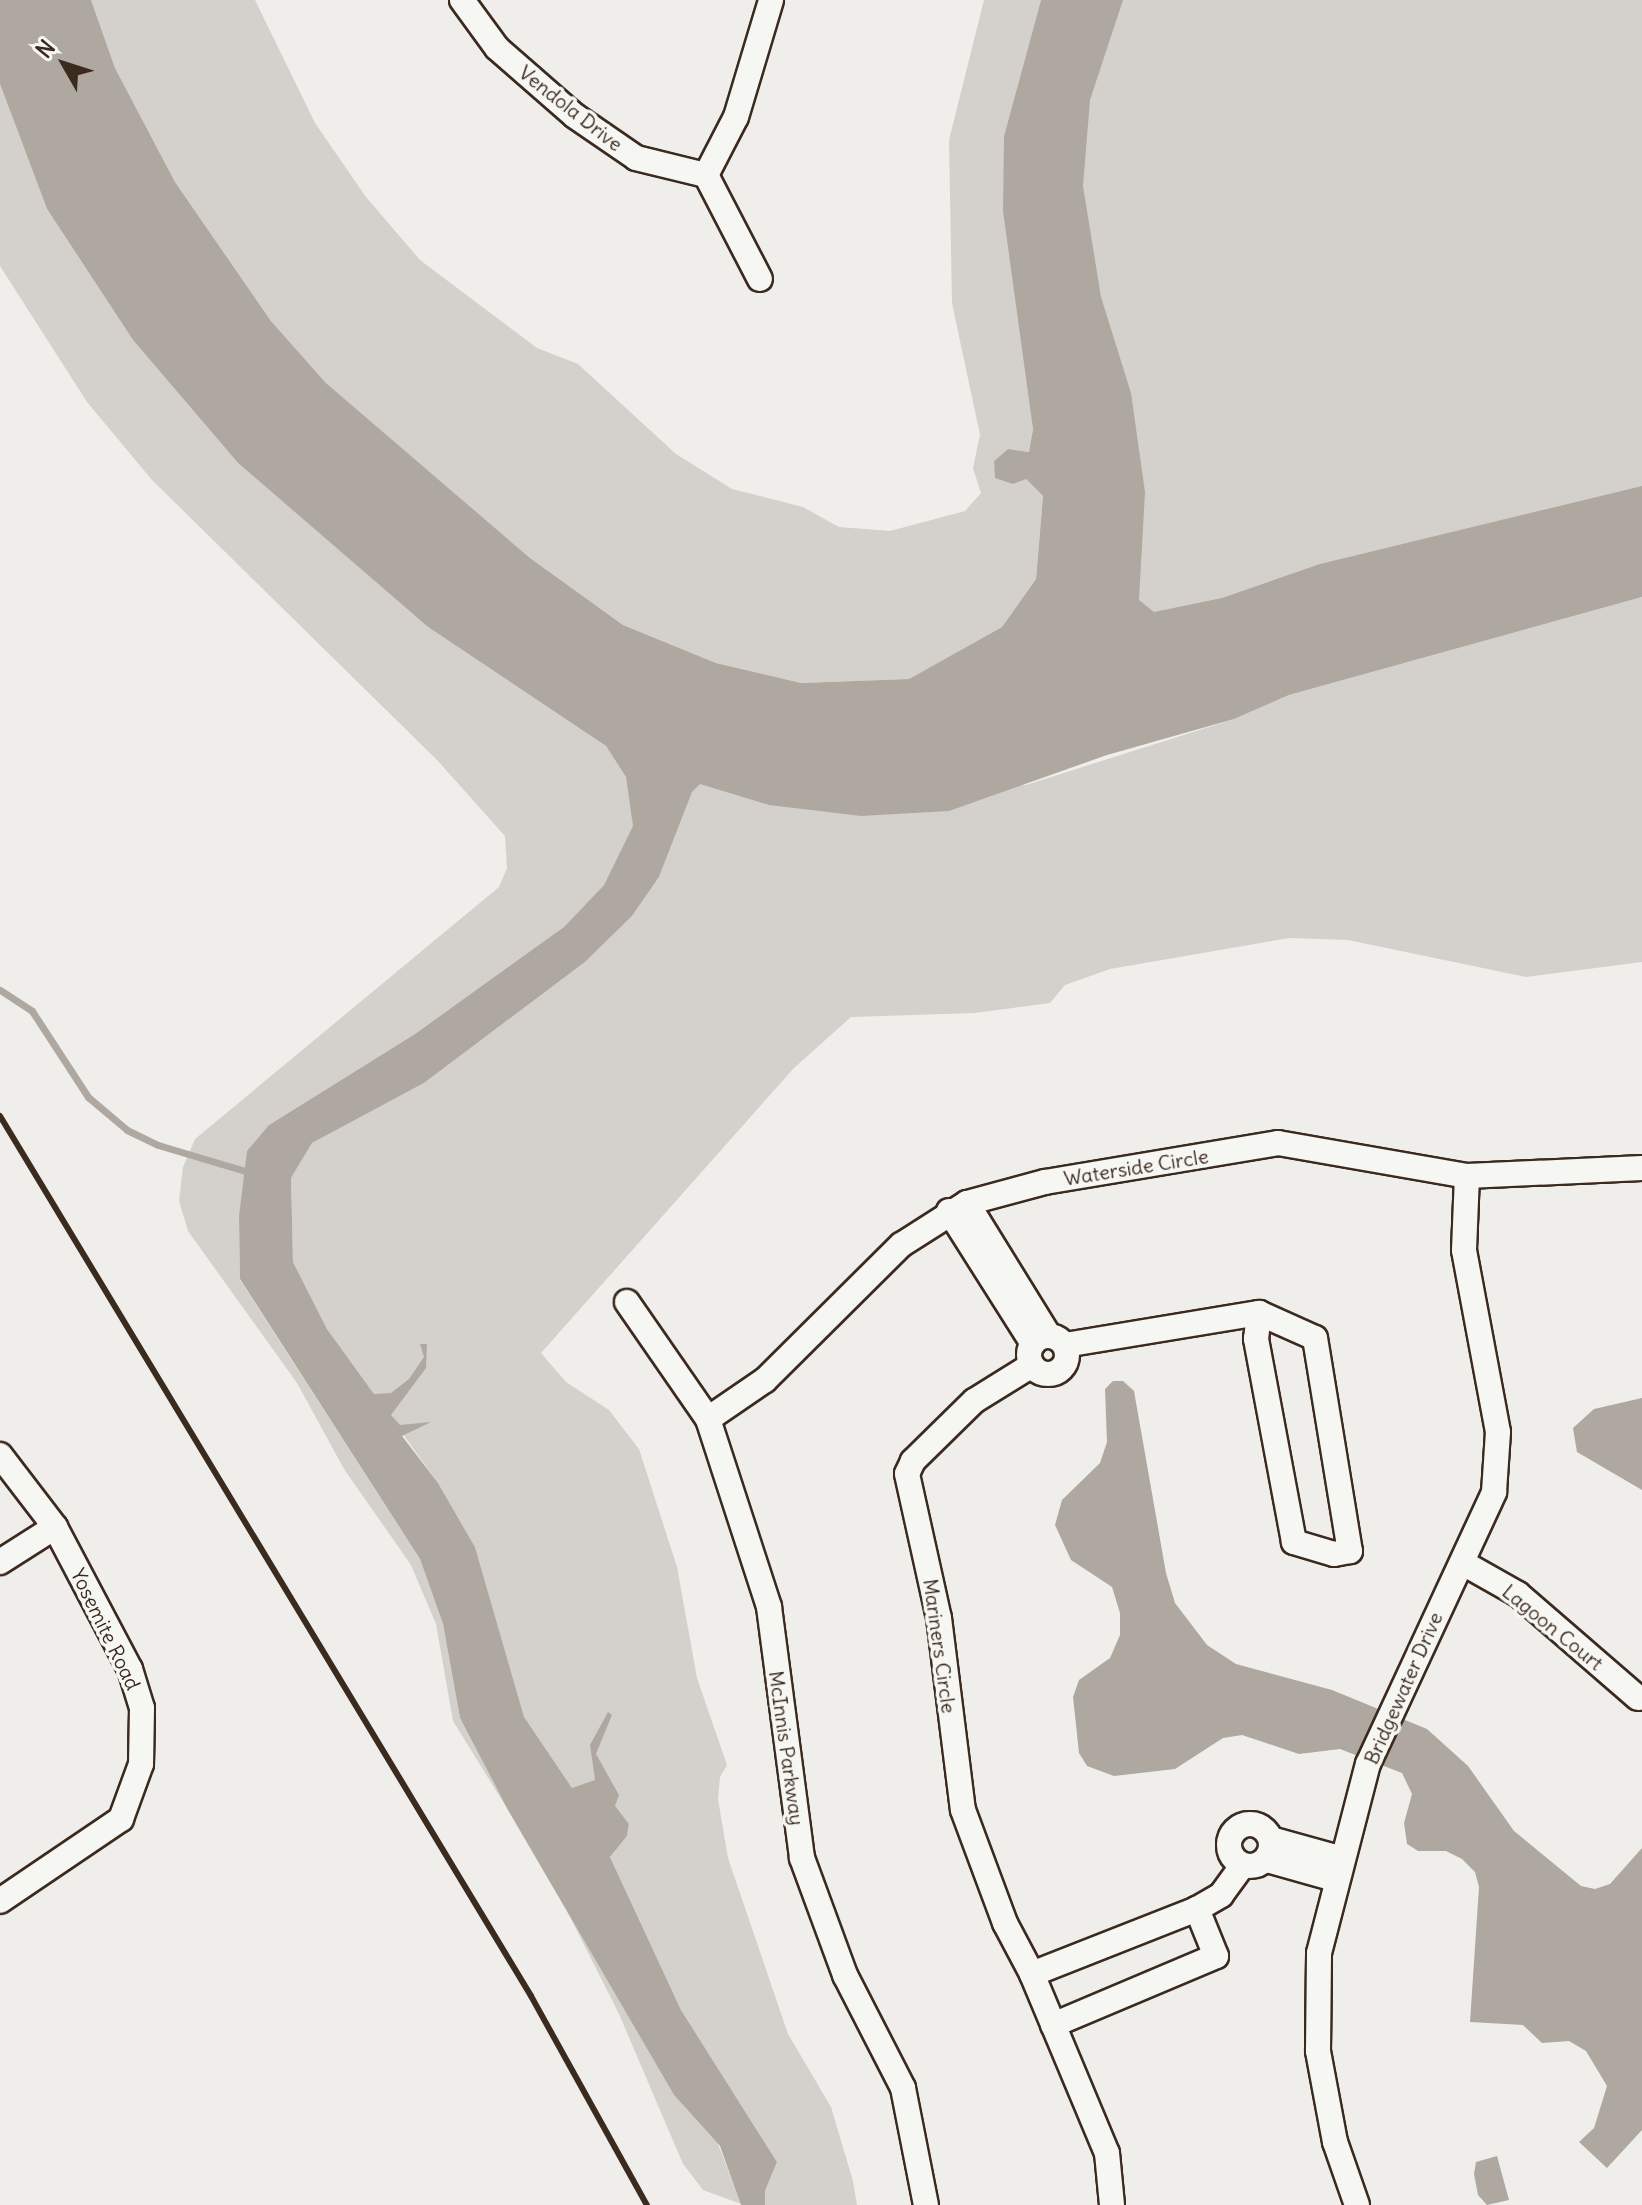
<!DOCTYPE html>
<html>
<head>
<meta charset="utf-8">
<style>
  body { margin:0 }
  #map { position:relative; width:1642px; height:2205px; overflow:hidden; background:#efeeea; font-family:Delius,sans-serif }
  div>[style] { position:absolute }
  .green>* { inset:0; background:#d4d1cc }
  .water>* { inset:0; background:#afa8a1 }
  .stream>* { height:7px; margin:-3.5px; padding:0 3.5px; transform-origin:3.5px; border-radius:3.5px; background:#afa8a1 }
  .roads { filter:drop-shadow(2px 0 #3b2a1e) drop-shadow(-2px 0 #3b2a1e) drop-shadow(0 2px #3b2a1e) drop-shadow(0 -2px #3b2a1e) }
  .minor>* { height:24px; margin:-12px; padding:0 12px; transform-origin:12px; border-radius:12px; background:#f6f6f2 }
  .minor>.ring { margin:-12px; padding:0; box-sizing:content-box; background:none; border:24px solid #f6f6f2; border-radius:50% }
  .rail>* { height:6px; margin:-3px; padding:0 3px; transform-origin:3px; border-radius:3px; background:#3b2a1e }
  span { translate:-50% -50%; white-space:nowrap; text-align:center; line-height:1.15; -webkit-text-stroke:7px #f6f6f2; paint-order:stroke }
  .street-label { font-size:20px; color:#3b2a1e }
  .north { position:absolute; left:24px; top:24px; width:80px; height:80px; -webkit-text-stroke:6px #f6f6f2; paint-order:stroke; rotate:309deg; font-size:22px; font-weight:700; line-height:32px; text-align:center; color:#3b2a1e }
  .north::after { content:''; display:block; margin:auto; width:28px; height:36px; background:#3b2a1e; clip-path:polygon(50% 0,100% 100%,50% 72%,0 100%) }
</style>
</head>
<body>
<div id="map">
  <div class="green">
    <i style="clip-path:polygon(91px 0,255px 0,315px 123px,366px 197px,420px 260px,537px 348px,578px 364px,676px 454px,732px 489px,803px 507px,839px 527px,890px 531px,965px 511px,981px 493px,973px 468px,980px 435px,952px 303px,949px 140px,984px 0,1041px 0,1004px 136px,1069px 0,1642px 0,1642px 547px,1076px 638px,1028px 376px,1033px 429px,1029px 452px,1008px 449px,994px 461px,996px 478px,1026px 479px,1043px 496px,1036px 579px,1002px 627px,909px 679px,801px 683px,716px 663px,623px 625px,530px 558px,326px 383px,271px 321px,175px 182px,115px 68px)"></i>
    <i style="clip-path:polygon(0 84px,47px 209px,133px 340px,238px 463px,428px 627px,606px 746px,626px 777px,634px 826px,604px 885px,564px 927px,531px 952px,415px 1034px,269px 1125px,239px 1216px,240px 1280px,420px 1559px,443px 1624px,460px 1718px,508px 1810px,453px 1721px,436px 1624px,411px 1565px,344px 1469px,297px 1383px,188px 1231px,179px 1201px,183px 1167px,195px 1139px,499px 887px,507px 868px,505px 836px,437px 760px,152px 480px,87px 402px,0 266px)"></i>
    <i style="clip-path:polygon(1642px 597px,1642px 962px,1526px 977px,1348px 940px,1289px 938px,1110px 969px,1065px 985px,1050px 1003px,975px 1013px,851px 1017px,794px 1068px,541px 1353px,566px 1382px,609px 1410px,639px 1449px,677px 1567px,697px 1678px,727px 1765px,720px 1777px,718px 1799px,728px 1858px,788px 2034px,831px 2107px,853px 2181px,857px 2205px,765px 2205px,765px 2191px,777px 2162px,681px 2010px,610px 1857px,627px 1836px,629px 1825px,590px 1785px,572px 1788px,524px 1718px,475px 1547px,438px 1483px,327px 1329px,293px 1262px,291px 1178px,312px 1143px,424px 1083px,585px 962px,632px 916px,659px 877px,692px 791px,700px 784px,1026px 785px,1234px 719px,1289px 695px)"></i>
    <i style="clip-path:polygon(567px 1911px,674px 2095px,718px 2144px,741px 2204px,703px 2190px,683px 2164px,619px 2014px)"></i>
  </div>
  <div class="water">
    <i style="clip-path:polygon(0 0,91px 0,115px 68px,175px 182px,271px 321px,326px 383px,530px 558px,623px 625px,716px 663px,801px 683px,909px 679px,1002px 627px,1036px 579px,1043px 496px,1026px 479px,1013px 484px,995px 478px,994px 461px,1008px 449px,1029px 452px,1033px 429px,1003px 211px,1004px 136px,1041px 0,1123px 0,1090px 100px,1083px 186px,1101px 297px,1131px 393px,1145px 492px,1139px 600px,1154px 612px,1222px 598px,1320px 564px,1642px 486px,1642px 597px,1289px 695px,1234px 719px,1107px 755px,949px 811px,861px 816px,769px 805px,700px 784px,692px 792px,659px 877px,632px 916px,585px 962px,424px 1083px,312px 1143px,291px 1178px,293px 1262px,327px 1329px,374px 1394px,391px 1393px,409px 1379px,424px 1357px,420px 1344px,427px 1344px,426px 1368px,391px 1415px,400px 1425px,431px 1422px,402px 1436px,438px 1483px,475px 1547px,524px 1717px,572px 1788px,595px 1780px,590px 1745px,608px 1712px,612px 1715px,596px 1754px,619px 1795px,615px 1806px,629px 1824px,627px 1836px,610px 1857px,681px 2010px,777px 2162px,765px 2191px,765px 2205px,741px 2205px,720px 2146px,674px 2095px,508px 1810px,460px 1718px,443px 1624px,420px 1559px,240px 1279px,239px 1216px,247px 1151px,269px 1125px,415px 1034px,564px 927px,604px 885px,633px 826px,626px 777px,606px 746px,428px 627px,238px 463px,133px 340px,47px 209px,0 84px)"></i>
    <i style="clip-path:polygon(1113px 1381px,1123px 1381px,1134px 1391px,1166px 1573px,1175px 1603px,1207px 1645px,1236px 1664px,1332px 1690px,1427px 1729px,1468px 1766px,1514px 1831px,1581px 1886px,1595px 1889px,1610px 1884px,1642px 1848px,1642px 2130px,1607px 2168px,1579px 2142px,1594px 2128px,1607px 2086px,1586px 2051px,1569px 2041px,1542px 2043px,1523px 2025px,1470px 2022px,1479px 1887px,1475px 1872px,1462px 1859px,1446px 1851px,1418px 1851px,1407px 1844px,1404px 1823px,1412px 1794px,1402px 1773px,1340px 1749px,1299px 1754px,1242px 1735px,1223px 1738px,1175px 1769px,1114px 1776px,1087px 1766px,1079px 1753px,1073px 1697px,1079px 1680px,1110px 1658px,1120px 1635px,1120px 1613px,1112px 1587px,1071px 1560px,1055px 1525px,1062px 1500px,1100px 1463px,1107px 1442px,1105px 1389px)"></i>
    <i style="clip-path:polygon(1642px 1398px,1642px 1490px,1577px 1452px,1573px 1428px,1594px 1409px)"></i>
    <i style="clip-path:polygon(1497px 2156px,1509px 2200px,1487px 2205px,1478px 2195px,1474px 2174px,1476px 2162px)"></i>
  </div>
  <div class="stream">
    <i style="left:0;top:990px;width:38px;rotate:33deg"></i>
    <i style="left:32px;top:1011px;width:103px;rotate:56.9deg"></i>
    <i style="left:88px;top:1097px;width:51px;rotate:40.2deg"></i>
    <i style="left:127px;top:1130px;width:34px;rotate:26deg"></i>
    <i style="left:158px;top:1145px;width:98px;rotate:16.6deg"></i>
  </div>
  <div class="roads">
    <div class="minor">
      <i style="left:462px;top:0;width:59px;rotate:53.9deg"></i>
      <i style="left:497px;top:48px;width:103px;rotate:41.1deg"></i>
      <i style="left:575px;top:116px;width:74px;rotate:34.5deg"></i>
      <i style="left:636px;top:158px;width:72px;rotate:13.7deg"></i>
      <i style="left:706px;top:175px;width:117px;rotate:62.6deg"></i>
      <i style="left:706px;top:175px;width:65px;rotate:-62.7deg"></i>
      <i style="left:736px;top:117px;width:122px;rotate:-73.3deg"></i>
      <i style="left:967px;top:1203px;width:156px;rotate:58.3deg"></i>
      <i style="left:949px;top:1211px;width:157px;rotate:57.7deg"></i>
      <i style="left:627px;top:1302px;width:142px;rotate:55.3deg"></i>
      <i style="left:708px;top:1419px;width:198px;rotate:72deg"></i>
      <i style="left:769px;top:1607px;width:253px;rotate:82.5deg"></i>
      <i style="left:802px;top:1858px;width:125px;rotate:69.8deg"></i>
      <i style="left:845px;top:1975px;width:127px;rotate:62.8deg"></i>
      <i style="left:903px;top:2088px;width:119px;rotate:78.9deg"></i>
      <i class="ring" style="left:1029px;top:1336px;width:14px;height:14px"></i>
      <i style="left:1065px;top:1345px;width:197px;rotate:-9.4deg"></i>
      <i style="left:1259px;top:1313px;width:61px;rotate:24.1deg"></i>
      <i style="left:1315px;top:1338px;width:216px;rotate:80.7deg"></i>
      <i style="left:1350px;top:1551px;width:16px;rotate:169deg"></i>
      <i style="left:1334px;top:1554px;width:42px;rotate:-163.3deg"></i>
      <i style="left:1294px;top:1542px;width:207px;rotate:-100.6deg"></i>
      <i style="left:1256px;top:1339px;width:26px;rotate:-83deg"></i>
      <i style="left:1032px;top:1365px;width:68px;rotate:148.2deg"></i>
      <i style="left:974px;top:1401px;width:86px;rotate:135.5deg"></i>
      <i style="left:913px;top:1461px;width:14px;rotate:115deg"></i>
      <i style="left:907px;top:1474px;width:148px;rotate:77.5deg"></i>
      <i style="left:939px;top:1618px;width:193px;rotate:82.9deg"></i>
      <i style="left:963px;top:1810px;width:121px;rotate:69.6deg"></i>
      <i style="left:1005px;top:1923px;width:58px;rotate:62.1deg"></i>
      <i style="left:1032px;top:1974px;width:194px;rotate:67.3deg"></i>
      <i style="left:1107px;top:2153px;width:52px;rotate:84.5deg"></i>
      <i style="left:708px;top:1419px;width:69px;rotate:-34.4deg"></i>
      <i style="left:765px;top:1380px;width:192px;rotate:-44.8deg"></i>
      <i style="left:901px;top:1245px;width:78px;rotate:-32.5deg"></i>
      <i style="left:967px;top:1203px;width:81px;rotate:-15.1deg"></i>
      <i style="left:1045px;top:1182px;width:236px;rotate:-9.5deg"></i>
      <i style="left:1278px;top:1143px;width:192px;rotate:9.9deg"></i>
      <i style="left:1467px;top:1176px;width:175px;rotate:-2.6deg"></i>
      <i style="left:0;top:1455px;width:91px;rotate:52.6deg"></i>
      <i style="left:55px;top:1527px;width:161px;rotate:62.2deg"></i>
      <i style="left:130px;top:1669px;width:41px;rotate:72.9deg"></i>
      <i style="left:142px;top:1708px;width:56px;rotate:91deg"></i>
      <i style="left:141px;top:1764px;width:59px;rotate:110deg"></i>
      <i style="left:121px;top:1819px;width:146px;rotate:145.9deg"></i>
      <i style="left:0;top:1562px;width:65px;rotate:-32.5deg"></i>
      <i style="left:1463px;top:1563px;width:63px;rotate:29.4deg"></i>
      <i style="left:1518px;top:1594px;width:159px;rotate:40.9deg"></i>
      <i class="ring" style="left:1229px;top:1824px;width:18px;height:18px"></i>
      <i style="left:1271px;top:1839px;width:71px;rotate:15.6deg"></i>
      <i style="left:1267px;top:1860px;width:71px;rotate:15.6deg"></i>
      <i style="left:1032px;top:1974px;width:177px;rotate:-21.5deg"></i>
      <i style="left:1197px;top:1909px;width:28px;rotate:-30deg"></i>
      <i style="left:1221px;top:1895px;width:36px;rotate:-54deg"></i>
      <i style="left:1053px;top:2025px;width:177px;rotate:-22.9deg"></i>
      <i style="left:1216px;top:1956px;width:51px;rotate:-112deg"></i>
      <i style="left:1357px;top:2205px;width:67px;rotate:-109.2deg"></i>
      <i style="left:1335px;top:2142px;width:93px;rotate:-100.6deg"></i>
      <i style="left:1318px;top:2051px;width:98px;rotate:-89.4deg"></i>
      <i style="left:1319px;top:1953px;width:195px;rotate:-75.5deg"></i>
      <i style="left:1368px;top:1764px;width:300px;rotate:-65.1deg"></i>
      <i style="left:1494px;top:1492px;width:60px;rotate:-86.2deg"></i>
      <i style="left:1498px;top:1432px;width:185px;rotate:-100.6deg"></i>
      <i style="left:1464px;top:1250px;width:74px;rotate:-87.7deg"></i>
    </div>
  </div>
  <div class="rail">
    <i style="left:0;top:1116px;width:1028px;rotate:58.89deg"></i>
    <i style="left:531px;top:1996px;width:239px;rotate:61deg"></i>
  </div>
  <div class="street-label">
    <span style="left:571px;top:108px;rotate:38deg">Vendola Drive</span>
    <span style="left:1136px;top:1167px;rotate:-9deg">Waterside Circle</span>
    <span style="left:1553px;top:1627px;rotate:39deg">Lagoon Court</span>
    <span style="left:106px;top:1629px;rotate:64deg">Yosemite Road</span>
    <span style="left:940px;top:1646px;rotate:82deg">Mariners Circle</span>
    <span style="left:1403px;top:1688px;rotate:-66deg">Bridgewater Drive</span>
    <span style="left:787px;top:1748px;rotate:82deg">McInnis Parkway</span>
  </div>
  <div class="north">N</div>
</div>
</body>
</html>
